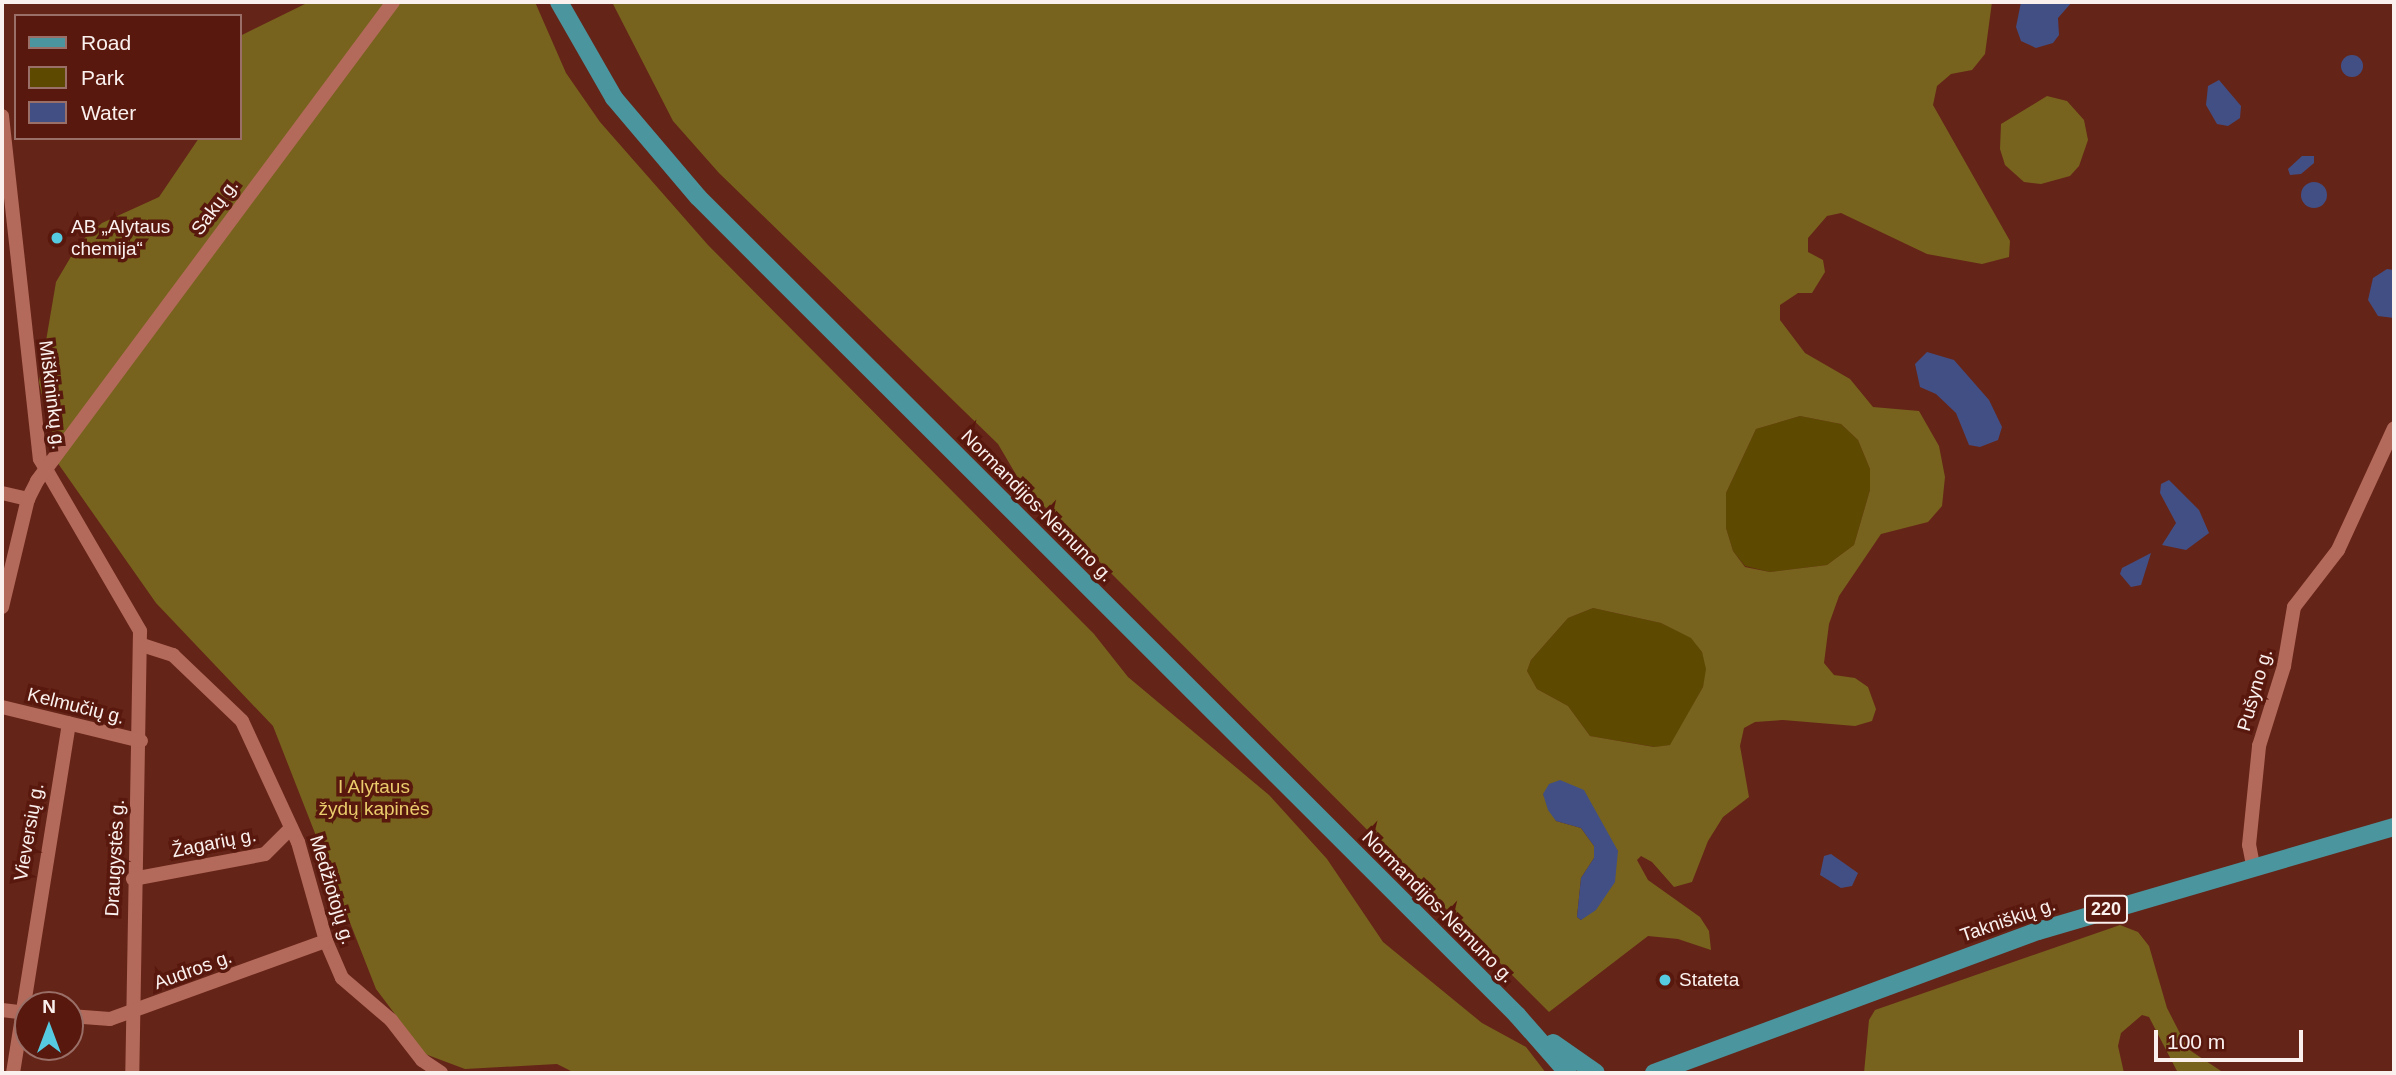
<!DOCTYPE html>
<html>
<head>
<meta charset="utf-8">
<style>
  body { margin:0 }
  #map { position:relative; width:2396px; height:1075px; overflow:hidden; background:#652418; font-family:Helvetica,sans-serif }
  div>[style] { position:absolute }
  .green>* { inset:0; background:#5d4a00 }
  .forest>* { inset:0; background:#77631d }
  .water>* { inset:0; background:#424f85 }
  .round { border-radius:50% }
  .minor>* { height:14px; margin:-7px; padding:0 7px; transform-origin:7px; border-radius:7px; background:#b36a5b }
  .major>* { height:18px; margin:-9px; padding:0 9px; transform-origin:9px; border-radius:9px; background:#4b959e }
  .dots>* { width:19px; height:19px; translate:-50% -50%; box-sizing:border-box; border:4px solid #59180d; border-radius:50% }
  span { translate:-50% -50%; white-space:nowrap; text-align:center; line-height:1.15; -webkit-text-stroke:7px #59180d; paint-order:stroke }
  .shield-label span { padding:2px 5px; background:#59180d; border:2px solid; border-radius:5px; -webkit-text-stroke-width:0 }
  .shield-label { font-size:18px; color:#faf1ef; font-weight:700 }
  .street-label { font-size:19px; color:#faf1ef }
  .poi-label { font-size:19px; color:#faf1ef }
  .left { translate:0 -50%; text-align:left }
  .park-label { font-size:19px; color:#eacc6c }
  .frame { position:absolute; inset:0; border:4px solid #faf1ef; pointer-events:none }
  .legend { position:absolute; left:14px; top:14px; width:228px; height:126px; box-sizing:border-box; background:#59180d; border:2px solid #996f67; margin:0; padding:9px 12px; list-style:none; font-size:21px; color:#faf1ef }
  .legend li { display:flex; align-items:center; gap:14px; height:35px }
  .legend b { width:35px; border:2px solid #996f67 }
  .north { position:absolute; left:14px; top:991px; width:70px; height:70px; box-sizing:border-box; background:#59180d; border:2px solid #996f67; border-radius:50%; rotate:0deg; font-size:19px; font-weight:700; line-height:28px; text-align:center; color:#faf1ef }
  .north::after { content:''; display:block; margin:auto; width:24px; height:32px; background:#55cae0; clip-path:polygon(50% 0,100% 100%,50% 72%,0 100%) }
  .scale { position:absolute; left:2154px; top:1030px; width:149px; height:32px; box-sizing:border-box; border:4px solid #faf1ef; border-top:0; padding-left:9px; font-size:21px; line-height:24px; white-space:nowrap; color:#faf1ef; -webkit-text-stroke:5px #59180d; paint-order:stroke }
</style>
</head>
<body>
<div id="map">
  <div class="green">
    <i style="clip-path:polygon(1800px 416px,1841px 424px,1858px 440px,1870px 469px,1870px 490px,1854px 545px,1827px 565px,1770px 572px,1745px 566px,1733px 551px,1726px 528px,1726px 493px,1756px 429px)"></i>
    <i style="clip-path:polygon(1593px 608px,1661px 623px,1692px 638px,1702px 652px,1707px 669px,1703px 687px,1671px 745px,1655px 747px,1590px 736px,1568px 706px,1537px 689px,1527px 671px,1531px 660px,1568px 618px)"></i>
  </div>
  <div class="forest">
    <i style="clip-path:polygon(309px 2px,535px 2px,566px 73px,600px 122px,708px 245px,1094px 634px,1128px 677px,1269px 795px,1327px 859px,1383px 942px,1482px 1023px,1526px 1047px,1546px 1073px,575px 1073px,557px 1064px,465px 1069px,425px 1054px,376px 989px,273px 726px,156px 603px,57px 462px,39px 382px,56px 282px,79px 243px,102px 223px,159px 197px,199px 138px,240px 138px,240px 36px)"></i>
    <i style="clip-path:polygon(evenodd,612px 2px,1992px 2px,1985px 54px,1972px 70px,1951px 74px,1937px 86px,1933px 105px,2010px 241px,2009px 257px,1982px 264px,1927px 254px,1841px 213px,1827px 216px,1808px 238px,1808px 252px,1823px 260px,1825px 272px,1812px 293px,1798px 293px,1780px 305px,1780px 320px,1805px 353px,1850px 379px,1873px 407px,1919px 411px,1939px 446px,1945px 477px,1942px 506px,1928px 522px,1881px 534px,1839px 596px,1829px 624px,1824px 663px,1834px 675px,1855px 678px,1868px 687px,1876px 709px,1872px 721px,1855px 726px,1783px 720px,1755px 722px,1744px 728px,1740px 746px,1749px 797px,1723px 817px,1708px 841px,1692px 882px,1674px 887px,1652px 862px,1641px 856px,1637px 860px,1648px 880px,1700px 917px,1709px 931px,1711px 950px,1678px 939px,1648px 936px,1549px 1012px,1021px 483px,998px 444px,719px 173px,673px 121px,612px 2px,1800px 416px,1841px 424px,1858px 440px,1870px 469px,1870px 490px,1854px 545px,1827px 565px,1770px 572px,1745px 567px,1733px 551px,1726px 528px,1726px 493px,1756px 429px,1800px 416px,612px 2px,1593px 608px,1661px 623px,1691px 638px,1702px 652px,1706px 669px,1703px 687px,1670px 745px,1654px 747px,1590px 736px,1568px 706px,1537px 689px,1527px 671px,1531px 660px,1568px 618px,1593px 608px,612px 2px,1543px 794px,1618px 851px,1581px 920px,1577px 917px,1581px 878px,1594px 858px,1594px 846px,1581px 828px,1556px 821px,1543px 794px)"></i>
    <i style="clip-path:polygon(2047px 96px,2067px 101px,2084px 120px,2088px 140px,2079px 166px,2070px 176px,2041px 184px,2024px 182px,2005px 165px,2000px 149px,2001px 124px)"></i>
    <i style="clip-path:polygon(2120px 925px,2138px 932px,2149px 946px,2167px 1008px,2188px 1049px,2224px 1073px,2178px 1073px,2149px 1017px,2142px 1015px,2121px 1033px,2118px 1046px,2124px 1073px,1864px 1073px,1869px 1020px,1875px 1010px)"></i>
  </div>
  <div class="water">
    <i style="clip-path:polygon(2021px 2px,2072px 2px,2058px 18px,2059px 35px,2053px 43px,2036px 48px,2021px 41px,2016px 27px)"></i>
    <i class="round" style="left:2341px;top:55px;width:22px;height:22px"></i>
    <i style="clip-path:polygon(2219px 80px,2241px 106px,2240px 118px,2228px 126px,2217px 124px,2206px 105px,2208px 86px)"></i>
    <i style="clip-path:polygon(2302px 156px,2314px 156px,2314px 163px,2301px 174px,2290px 175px,2288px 169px)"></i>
    <i class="round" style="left:2301px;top:182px;width:26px;height:26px"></i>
    <i style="clip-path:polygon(2387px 269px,2394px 270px,2394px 318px,2378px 316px,2368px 300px,2373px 278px)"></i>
    <i style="clip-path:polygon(1927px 352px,1954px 360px,1989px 400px,2002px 427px,1998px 440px,1980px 447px,1969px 445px,1956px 413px,1936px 394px,1920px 387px,1915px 364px)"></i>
    <i style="clip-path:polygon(2169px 480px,2199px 510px,2209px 533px,2186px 550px,2162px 545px,2176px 523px,2160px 493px,2161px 484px)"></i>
    <i style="clip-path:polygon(2151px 553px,2141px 585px,2131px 587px,2120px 574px,2122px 568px)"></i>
    <i style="clip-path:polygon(1560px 780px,1584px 790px,1618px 851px,1615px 882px,1596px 910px,1581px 920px,1577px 917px,1581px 878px,1594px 858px,1594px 846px,1581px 828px,1556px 821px,1548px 810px,1543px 794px,1549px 784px)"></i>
    <i style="clip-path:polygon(1831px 854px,1858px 873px,1852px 886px,1841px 888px,1820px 875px,1824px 856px)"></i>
  </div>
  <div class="minor">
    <i style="left:2px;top:116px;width:345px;rotate:83.7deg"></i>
    <i style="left:40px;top:459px;width:199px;rotate:59.8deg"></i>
    <i style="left:140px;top:631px;width:442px;rotate:91deg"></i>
    <i style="left:2px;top:493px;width:27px;rotate:13deg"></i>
    <i style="left:2px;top:607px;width:111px;rotate:-76.5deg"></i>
    <i style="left:28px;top:499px;width:20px;rotate:-63deg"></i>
    <i style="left:37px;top:481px;width:597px;rotate:-53.38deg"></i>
    <i style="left:142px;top:645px;width:33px;rotate:18deg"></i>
    <i style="left:173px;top:655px;width:95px;rotate:43.7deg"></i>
    <i style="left:242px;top:721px;width:133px;rotate:65.2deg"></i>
    <i style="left:298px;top:842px;width:103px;rotate:74.2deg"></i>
    <i style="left:326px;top:941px;width:40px;rotate:66.6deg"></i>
    <i style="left:342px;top:978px;width:65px;rotate:40.6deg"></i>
    <i style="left:391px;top:1020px;width:51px;rotate:52.2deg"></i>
    <i style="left:422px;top:1060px;width:23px;rotate:34deg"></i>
    <i style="left:2px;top:707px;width:143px;rotate:13.7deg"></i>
    <i style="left:2253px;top:865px;width:20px;rotate:-101deg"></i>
    <i style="left:2249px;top:845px;width:100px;rotate:-84.2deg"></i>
    <i style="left:2259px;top:746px;width:84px;rotate:-72.6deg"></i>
    <i style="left:2284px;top:666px;width:60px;rotate:-80.4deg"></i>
    <i style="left:2294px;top:607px;width:72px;rotate:-52.3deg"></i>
    <i style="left:2338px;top:550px;width:134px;rotate:-65.3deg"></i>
    <i style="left:133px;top:879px;width:134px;rotate:-10.7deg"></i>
    <i style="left:265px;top:854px;width:37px;rotate:-45deg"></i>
    <i style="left:2px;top:1010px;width:25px;rotate:7deg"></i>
    <i style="left:70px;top:1016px;width:40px;rotate:4.3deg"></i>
    <i style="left:110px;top:1019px;width:230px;rotate:-19.9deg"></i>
    <i style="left:13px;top:1073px;width:354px;rotate:-80.9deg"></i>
  </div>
  <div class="major">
    <i style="left:559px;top:2px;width:111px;rotate:60.2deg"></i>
    <i style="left:614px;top:98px;width:130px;rotate:49.7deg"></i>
    <i style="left:698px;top:197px;width:1158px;rotate:44.96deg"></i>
    <i style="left:1517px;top:1015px;width:77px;rotate:48.7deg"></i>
    <i style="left:1553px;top:1043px;width:52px;rotate:34.9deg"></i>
    <i style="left:1654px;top:1073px;width:409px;rotate:-20.3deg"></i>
    <i style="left:2038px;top:931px;width:371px;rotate:-16.3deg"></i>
  </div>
  <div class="dots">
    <i style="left:57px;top:238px;background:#55cae0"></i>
    <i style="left:1665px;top:980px;background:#55cae0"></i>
  </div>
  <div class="shield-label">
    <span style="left:2106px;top:909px">220</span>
  </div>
  <div class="street-label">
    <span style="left:215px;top:207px;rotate:-53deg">Sakų g.</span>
    <span style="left:52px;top:395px;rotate:83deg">Miškininkų g.</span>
    <span style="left:1037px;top:506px;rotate:45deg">Normandijos-Nemuno g.</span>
    <span style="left:2255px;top:690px;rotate:-74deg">Pušyno g.</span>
    <span style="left:76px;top:706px;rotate:14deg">Kelmučių g.</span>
    <span style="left:29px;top:832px;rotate:-80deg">Vieversių g.</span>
    <span style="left:214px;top:843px;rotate:-11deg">Žagarių g.</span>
    <span style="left:115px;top:858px;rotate:-87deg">Draugystės g.</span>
    <span style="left:332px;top:890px;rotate:73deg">Medžiotojų g.</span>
    <span style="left:1438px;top:907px;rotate:45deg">Normandijos-Nemuno g.</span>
    <span style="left:2008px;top:920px;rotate:-19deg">Takniškių g.</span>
    <span style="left:193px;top:970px;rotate:-20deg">Audros g.</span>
  </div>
  <div class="poi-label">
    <span class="left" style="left:71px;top:238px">AB „Alytaus<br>chemija“</span>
    <span class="left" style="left:1679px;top:980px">Stateta</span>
  </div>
  <div class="park-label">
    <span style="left:374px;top:798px">I Alytaus<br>žydų kapinės</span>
  </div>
  <div class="frame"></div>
  <ul class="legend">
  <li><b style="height:9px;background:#4b959e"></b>Road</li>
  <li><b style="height:19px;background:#5d4a00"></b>Park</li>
  <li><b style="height:19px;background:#424f85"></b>Water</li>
  </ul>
  <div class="north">N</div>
  <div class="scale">100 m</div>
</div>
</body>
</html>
